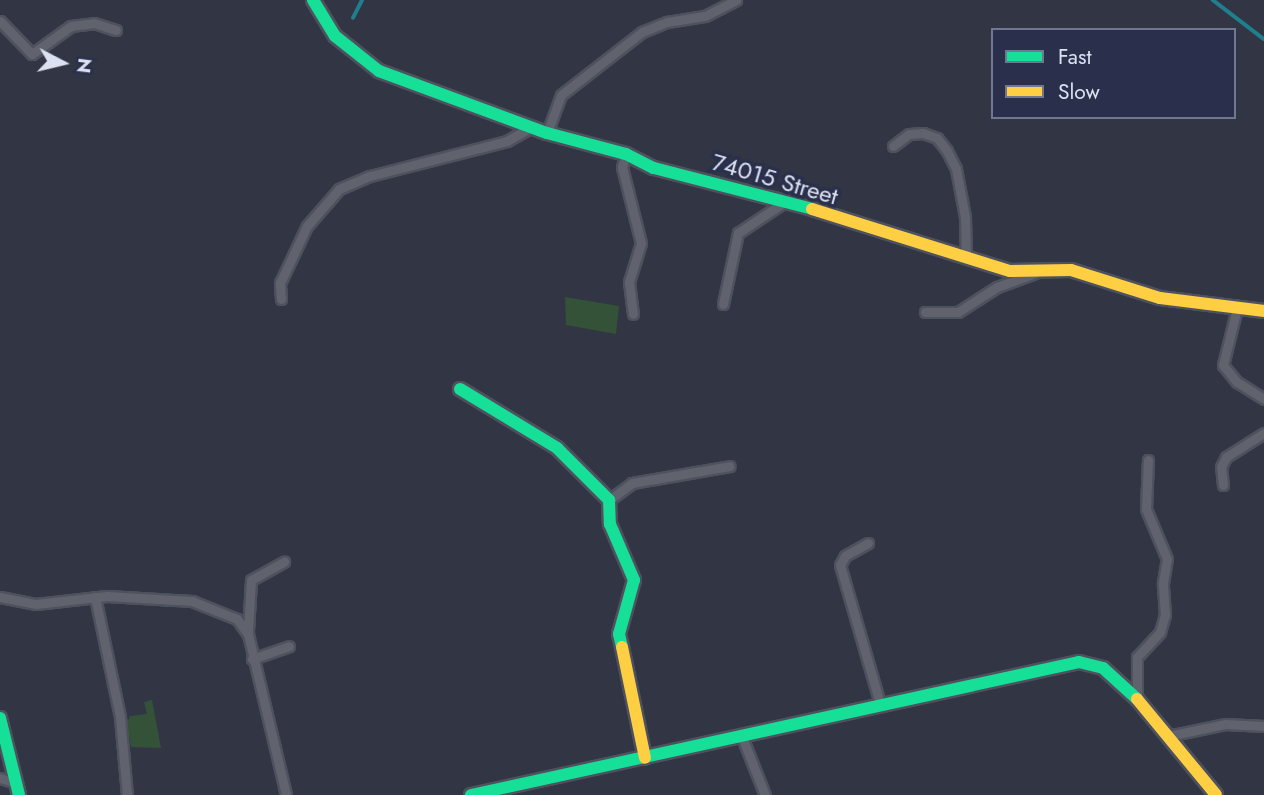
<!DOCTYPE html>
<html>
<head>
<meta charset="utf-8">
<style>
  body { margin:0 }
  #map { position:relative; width:1264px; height:795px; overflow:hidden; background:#323543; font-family:Jost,sans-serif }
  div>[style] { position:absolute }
  .green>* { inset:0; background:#335237 }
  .stream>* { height:3.5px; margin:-1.75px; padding:0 1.75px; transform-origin:1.75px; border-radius:1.75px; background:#1f7f8d }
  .roads { filter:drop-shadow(2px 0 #4e515e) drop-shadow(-2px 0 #4e515e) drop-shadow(0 2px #4e515e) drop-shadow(0 -2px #4e515e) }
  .street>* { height:9px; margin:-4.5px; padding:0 4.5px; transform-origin:4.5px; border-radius:4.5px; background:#60636e }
  .fast>* { height:12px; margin:-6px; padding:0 6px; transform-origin:6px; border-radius:6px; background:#16e098 }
  .slow>* { height:12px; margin:-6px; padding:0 6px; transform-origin:6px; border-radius:6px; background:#ffcf43 }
  span { translate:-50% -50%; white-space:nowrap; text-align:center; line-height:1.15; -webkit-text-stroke:7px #2a304b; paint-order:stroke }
  .street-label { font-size:24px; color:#dce1f2 }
  .legend { position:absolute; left:991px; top:28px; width:245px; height:91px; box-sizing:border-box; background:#2a304b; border:2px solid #71778e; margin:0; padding:9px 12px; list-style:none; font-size:21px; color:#dce1f2 }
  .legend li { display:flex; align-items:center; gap:14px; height:35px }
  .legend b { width:35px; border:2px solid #71778e }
  .north { position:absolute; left:28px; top:28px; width:70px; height:70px; -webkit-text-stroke:5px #2a304b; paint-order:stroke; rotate:97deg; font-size:19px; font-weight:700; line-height:28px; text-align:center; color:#dce1f2 }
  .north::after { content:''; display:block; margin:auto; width:24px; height:32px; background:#dce1f2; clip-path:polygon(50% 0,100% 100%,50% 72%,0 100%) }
</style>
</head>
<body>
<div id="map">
  <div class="green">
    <i style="clip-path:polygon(565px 297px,619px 306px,616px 334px,566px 325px)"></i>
    <i style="clip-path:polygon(152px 700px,161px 748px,131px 747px,127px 723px,130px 716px,147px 714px,144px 702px)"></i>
  </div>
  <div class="stream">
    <i style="left:1213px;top:0;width:64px;rotate:37.4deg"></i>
    <i style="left:353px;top:18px;width:20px;rotate:-63deg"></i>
  </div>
  <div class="roads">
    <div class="street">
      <i style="left:0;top:21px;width:46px;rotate:45.9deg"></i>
      <i style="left:32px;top:54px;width:48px;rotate:-35.7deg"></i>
      <i style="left:71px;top:26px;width:23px;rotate:-7deg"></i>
      <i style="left:94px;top:23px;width:23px;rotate:18deg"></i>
      <i style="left:547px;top:133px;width:40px;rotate:-69.8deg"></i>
      <i style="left:561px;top:95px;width:103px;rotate:-37.9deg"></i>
      <i style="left:642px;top:32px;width:27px;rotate:-22deg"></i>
      <i style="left:667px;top:22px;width:38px;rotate:-9deg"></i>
      <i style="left:705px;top:16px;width:35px;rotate:-27deg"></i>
      <i style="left:893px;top:146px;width:20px;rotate:-37deg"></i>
      <i style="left:909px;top:134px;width:14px;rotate:-4deg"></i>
      <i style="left:923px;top:133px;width:15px;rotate:20deg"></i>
      <i style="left:937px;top:138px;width:16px;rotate:52deg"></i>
      <i style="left:947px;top:151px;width:20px;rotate:63deg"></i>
      <i style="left:956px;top:169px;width:49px;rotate:79.4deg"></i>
      <i style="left:965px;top:217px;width:41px;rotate:88.6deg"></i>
      <i style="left:626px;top:154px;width:14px;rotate:107deg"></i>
      <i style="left:622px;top:167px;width:78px;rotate:76deg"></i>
      <i style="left:641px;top:243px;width:41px;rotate:107.1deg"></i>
      <i style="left:629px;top:282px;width:32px;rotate:83deg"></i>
      <i style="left:281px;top:299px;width:16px;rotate:-94deg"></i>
      <i style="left:280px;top:283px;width:63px;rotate:-64.7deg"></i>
      <i style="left:307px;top:226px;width:49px;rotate:-49.1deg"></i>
      <i style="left:339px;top:189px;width:34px;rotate:-23deg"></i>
      <i style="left:370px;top:176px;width:141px;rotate:-14.3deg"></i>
      <i style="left:507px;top:141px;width:28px;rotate:-30deg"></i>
      <i style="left:723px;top:304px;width:73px;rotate:-78.1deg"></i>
      <i style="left:738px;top:233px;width:58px;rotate:-33.7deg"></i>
      <i style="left:1237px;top:308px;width:59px;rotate:103.8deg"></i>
      <i style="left:1223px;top:365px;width:22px;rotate:51deg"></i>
      <i style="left:1237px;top:382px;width:32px;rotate:32deg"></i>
      <i style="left:925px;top:312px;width:33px"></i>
      <i style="left:958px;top:312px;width:46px;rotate:-32.7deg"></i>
      <i style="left:997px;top:287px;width:40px;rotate:-20.2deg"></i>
      <i style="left:1223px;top:485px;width:18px;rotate:-96deg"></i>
      <i style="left:1221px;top:467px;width:11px;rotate:-63deg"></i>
      <i style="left:1226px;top:457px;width:45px;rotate:-32.3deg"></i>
      <i style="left:609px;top:500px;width:29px;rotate:-36deg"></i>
      <i style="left:632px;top:483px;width:99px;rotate:-9.8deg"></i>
      <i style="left:868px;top:543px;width:26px;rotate:151deg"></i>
      <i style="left:845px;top:556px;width:10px;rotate:119deg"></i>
      <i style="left:840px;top:565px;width:145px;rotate:73.9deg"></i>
      <i style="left:0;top:597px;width:37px;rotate:11deg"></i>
      <i style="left:36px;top:604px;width:71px;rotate:-6.4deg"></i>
      <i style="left:107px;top:596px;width:85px;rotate:3.4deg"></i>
      <i style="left:192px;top:601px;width:48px;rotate:21.8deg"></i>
      <i style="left:237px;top:619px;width:19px;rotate:54deg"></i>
      <i style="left:248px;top:634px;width:165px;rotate:76.7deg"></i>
      <i style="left:95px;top:597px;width:123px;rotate:78.2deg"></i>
      <i style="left:120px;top:717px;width:78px;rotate:84.9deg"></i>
      <i style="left:248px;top:631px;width:51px;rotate:-86.6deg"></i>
      <i style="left:251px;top:580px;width:38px;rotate:-29deg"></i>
      <i style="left:252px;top:659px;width:39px;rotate:-19deg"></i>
      <i style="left:1137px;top:697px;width:40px;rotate:-90deg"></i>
      <i style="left:1137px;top:657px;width:34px;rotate:-47deg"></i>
      <i style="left:1160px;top:632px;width:18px;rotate:-74deg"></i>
      <i style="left:1165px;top:615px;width:32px;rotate:-94deg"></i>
      <i style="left:1163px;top:583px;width:24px;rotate:-81deg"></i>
      <i style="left:1167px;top:559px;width:54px;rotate:-112.8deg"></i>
      <i style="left:1146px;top:509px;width:49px;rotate:-87.7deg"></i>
      <i style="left:1168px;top:736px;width:58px;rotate:-11.9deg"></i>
      <i style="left:1225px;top:724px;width:39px;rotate:3deg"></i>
      <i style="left:742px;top:737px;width:62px;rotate:68.4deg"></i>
      <i style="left:0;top:778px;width:17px;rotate:17deg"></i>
    </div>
    <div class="fast">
      <i style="left:313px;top:0;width:42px;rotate:58.6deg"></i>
      <i style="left:335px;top:36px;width:56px;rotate:38.5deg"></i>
      <i style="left:379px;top:71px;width:179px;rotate:20.3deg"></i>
      <i style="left:547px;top:133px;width:82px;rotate:14.9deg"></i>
      <i style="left:626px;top:154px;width:31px;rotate:27deg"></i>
      <i style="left:654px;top:168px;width:163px;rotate:14.5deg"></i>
      <i style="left:460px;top:389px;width:114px;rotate:31.3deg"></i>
      <i style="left:557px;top:448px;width:74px;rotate:45deg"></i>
      <i style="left:609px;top:500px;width:24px;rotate:88deg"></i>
      <i style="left:610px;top:524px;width:61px;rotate:66.8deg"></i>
      <i style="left:634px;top:580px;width:56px;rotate:105.5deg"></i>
      <i style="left:619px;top:634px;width:13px;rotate:77deg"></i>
      <i style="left:0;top:718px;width:79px;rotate:76.1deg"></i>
      <i style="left:471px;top:795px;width:622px;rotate:-12.34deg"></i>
      <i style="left:1079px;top:662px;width:25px;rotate:14deg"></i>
      <i style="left:1103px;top:668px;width:46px;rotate:42.4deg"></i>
    </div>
    <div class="slow">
      <i style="left:812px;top:209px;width:207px;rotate:17.4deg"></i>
      <i style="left:1010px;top:271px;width:61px;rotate:-0.9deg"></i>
      <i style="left:1071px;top:270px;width:93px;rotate:17.5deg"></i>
      <i style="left:1160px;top:298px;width:105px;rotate:7.1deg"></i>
      <i style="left:622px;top:647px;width:113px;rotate:78.3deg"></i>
      <i style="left:1137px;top:699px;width:124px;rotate:50.5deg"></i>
    </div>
  </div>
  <div class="street-label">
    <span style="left:775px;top:179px;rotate:16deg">74015 Street</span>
  </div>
  <ul class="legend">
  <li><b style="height:9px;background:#16e098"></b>Fast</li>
  <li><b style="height:9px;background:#ffcf43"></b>Slow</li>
  </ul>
  <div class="north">N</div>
</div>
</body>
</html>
